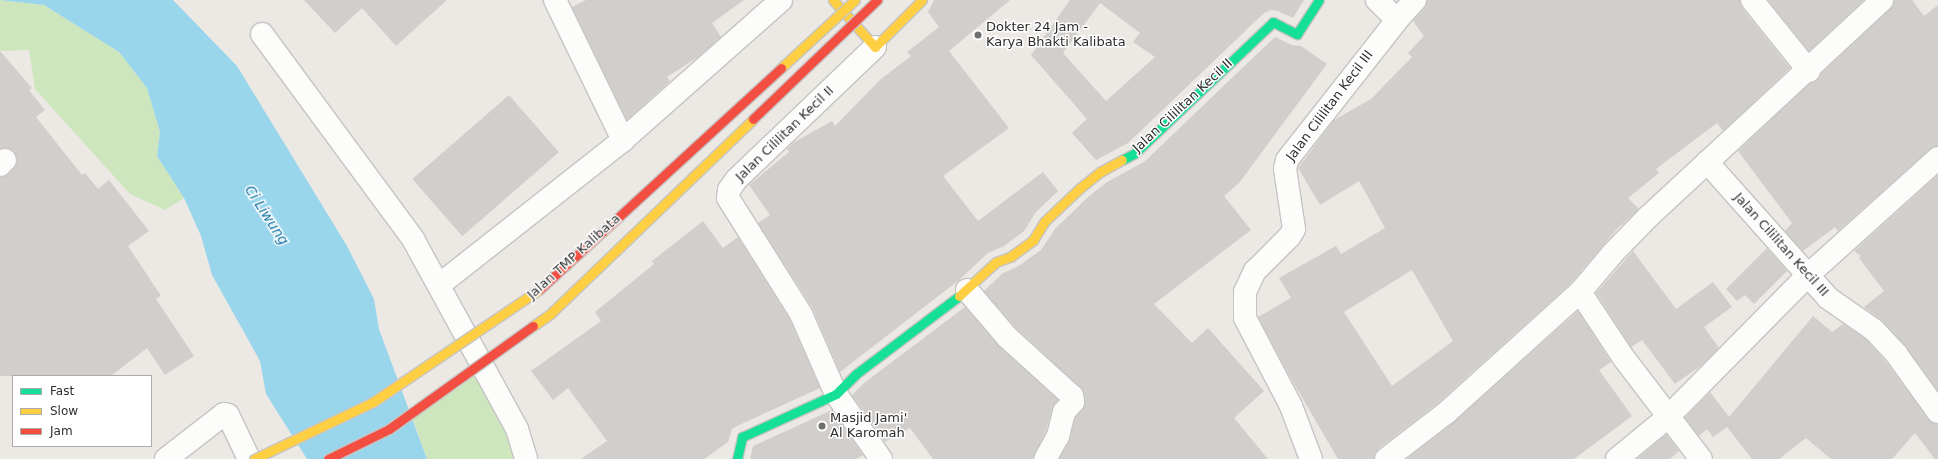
<!DOCTYPE html>
<html>
<head>
<meta charset="utf-8">
<style>
  body { margin:0 }
  #map { position:relative; width:1938px; height:459px; overflow:hidden; background:#ece8e4; font-family:"DejaVu Sans",sans-serif }
  div>[style] { position:absolute }
  .green>* { inset:0; background:#cee6be }
  .water>* { inset:0; background:#99d6ec }
  .building>* { inset:0; background:#d1cecb; transform-origin:0 0 }
  .roads { filter:drop-shadow(1px 0 #c5c4c5) drop-shadow(-1px 0 #c5c4c5) drop-shadow(0 1px #c5c4c5) drop-shadow(0 -1px #c5c4c5) }
  .street>* { height:22px; margin:-11px; padding:0 11px; transform-origin:11px; border-radius:11px; background:#fcfcfb }
  .fast>* { height:9px; margin:-4.5px; padding:0 4.5px; transform-origin:4.5px; border-radius:4.5px; background:#16e098 }
  .slow>* { height:9px; margin:-4.5px; padding:0 4.5px; transform-origin:4.5px; border-radius:4.5px; background:#ffcf43 }
  .bridges { filter:drop-shadow(1px 0 #c6c5c4) drop-shadow(-1px 0 #c6c5c4) drop-shadow(0 1px #c6c5c4) drop-shadow(0 -1px #c6c5c4) }
  .slow-bridge>* { height:9px; margin:-4.5px; padding:0 4.5px; transform-origin:4.5px; border-radius:4.5px; background:#ffcf43 }
  .jam-bridge>* { height:9px; margin:-4.5px; padding:0 4.5px; transform-origin:4.5px; border-radius:4.5px; background:#f24e42 }
  .dots>* { width:11px; height:11px; translate:-50% -50%; box-sizing:border-box; border:2px solid #fff; border-radius:50% }
  span { translate:-50% -50%; white-space:nowrap; text-align:center; line-height:1.15; -webkit-text-stroke:3px #fff; paint-order:stroke }
  .poi-label { font-size:13px; color:#2e2e2e }
  .left { translate:0 -50%; text-align:left }
  .street-label { font-size:13px; color:#2e2e2e }
  .water-label { font-size:14px; color:#0d6fa3; font-style:italic }
  .legend { position:absolute; left:12px; top:375px; width:140px; height:72px; box-sizing:border-box; background:#fff; border:1px solid #ababab; margin:0; padding:5px 7px; list-style:none; font-size:12px; color:#2e2e2e }
  .legend li { display:flex; align-items:center; gap:8px; height:20px }
  .legend b { width:20px; border:1px solid #ababab }
</style>
</head>
<body>
<div id="map">
  <div class="green">
    <i style="clip-path:polygon(0 0,44px 5px,119px 52px,147px 88px,160px 132px,157px 156px,184px 198px,165px 210px,130px 194px,35px 89px,29px 50px,0 51px)"></i>
    <i style="clip-path:polygon(481px 362px,526px 459px,427px 459px,411px 413px)"></i>
  </div>
  <div class="water">
    <i style="clip-path:polygon(0 0,173px 0,237px 66px,347px 246px,374px 299px,379px 329px,427px 459px,307px 459px,266px 394px,260px 361px,212px 275px,201px 236px,184px 198px,157px 156px,160px 132px,147px 88px,119px 52px,44px 5px)"></i>
  </div>
  <div class="building">
    <i style="clip-path:polygon(304px 0,447px 0,396px 46px,362px 8px,335px 33px)"></i>
    <i style="clip-path:polygon(586px 0,744px 0,712px 23px,721px 37px,698px 57px,667px 77px,670px 81px,627px 120px,572px 7px)"></i>
    <i style="clip-path:polygon(934px 0,1010px 0,949px 51px,1009px 128px,943px 176px,978px 221px,1043px 172px,1058px 191px,1036px 212px,1024px 231px,1004px 246px,988px 253px,959px 280px,840px 372px,812px 307px,758px 223px,770px 215px,749px 185px,789px 152px,787px 149px,793px 143px,832px 121px,835px 126px,881px 79px,911px 56px,907px 52px,939px 27px,928px 12px)"></i>
    <i style="clip-path:polygon(evenodd,1070px 0,1304px 0,1293px 18px,1278px 11px,1271px 10px,1264px 13px,1128px 143px,1096px 160px,1072px 133px,1087px 119px,1031px 55px,1070px 0,1100px 3px,1140px 33px,1133px 42px,1155px 57px,1106px 101px,1063px 53px,1100px 3px)"></i>
    <i style="clip-path:polygon(evenodd,1427px 0,1740px 0,1742px 8px,1790px 68px,1723px 131px,1717px 123px,1656px 169px,1659px 173px,1628px 198px,1639px 209px,1617px 229px,1571px 283px,1438px 403px,1378px 449px,1374px 459px,1338px 459px,1293px 382px,1258px 317px,1291px 298px,1279px 278px,1336px 246px,1341px 254px,1385px 228px,1359px 181px,1320px 205px,1298px 168px,1334px 120px,1371px 99px,1412px 57px,1408px 53px,1424px 36px,1413px 21px,1425px 8px,1427px 0,1412px 270px,1453px 341px,1392px 386px,1344px 312px,1412px 270px)"></i>
    <i style="clip-path:polygon(1768px 0,1864px 0,1809px 51px)"></i>
    <i style="clip-path:polygon(1894px 0,1912px 0,1924px 16px,1938px 5px,1938px 146px,1930px 149px,1838px 231px,1835px 227px,1803px 251px,1785px 231px,1792px 223px,1738px 151px,1810px 83px,1817px 80px,1821px 74px,1890px 9px)"></i>
    <i style="clip-path:polygon(1275px 37px,1292px 45px,1301px 46px,1327px 64px,1239px 183px,1224px 196px,1251px 230px,1154px 304px,1192px 343px,1208px 328px,1264px 391px,1234px 418px,1268px 459px,1059px 459px,1070px 439px,1075px 418px,1085px 406px,1084px 393px,1080px 387px,1016px 328px,984px 291px,1003px 273px,1017px 267px,1041px 250px,1055px 229px,1088px 197px,1107px 182px,1144px 162px)"></i>
    <i style="clip-path:polygon(0 51px,32px 88px,29px 90px,45px 110px,36px 117px,82px 175px,85px 173px,98px 189px,109px 180px,149px 231px,128px 246px,161px 296px,156px 299px,194px 356px,165px 375px,147px 348px,111px 376px,0 376px,0 177px,9px 174px,17px 163px,14px 151px,8px 148px,0 149px)"></i>
    <i style="left:509px;top:95px;width:76px;height:128px;rotate:49deg"></i>
    <i style="clip-path:polygon(1938px 175px,1938px 391px,1906px 347px,1883px 321px,1864px 307px,1884px 291px,1859px 258px,1861px 256px,1854px 251px)"></i>
    <i style="clip-path:polygon(703px 221px,723px 248px,738px 237px,790px 320px,820px 388px,737px 426px,732px 429px,728px 442px,704px 459px,581px 459px,607px 441px,568px 388px,553px 400px,531px 371px,601px 321px,595px 312px,654px 264px,652px 261px)"></i>
    <i style="clip-path:polygon(1767px 248px,1787px 271px,1754px 304px,1745px 295px,1737px 301px,1726px 289px)"></i>
    <i style="clip-path:polygon(1633px 251px,1676px 309px,1713px 282px,1732px 307px,1704px 327px,1719px 348px,1703px 364px,1675px 384px,1642px 340px,1631px 347px,1596px 293px)"></i>
    <i style="clip-path:polygon(965px 307px,999px 346px,1058px 400px,1052px 409px,1046px 431px,1033px 459px,933px 459px,910px 428px,885px 442px,852px 395px,864px 383px)"></i>
    <i style="clip-path:polygon(1578px 311px,1611px 362px,1599px 370px,1632px 416px,1574px 459px,1407px 459px,1454px 422px)"></i>
    <i style="clip-path:polygon(1813px 316px,1832px 332px,1843px 324px,1866px 339px,1887px 363px,1928px 419px,1938px 424px,1938px 459px,1935px 459px,1915px 433px,1892px 459px,1831px 459px,1806px 438px,1779px 459px,1752px 459px,1727px 427px,1713px 437px,1707px 429px,1699px 436px,1685px 418px,1710px 392px,1729px 417px)"></i>
    <i style="clip-path:polygon(832px 410px,863px 455px,856px 459px,750px 459px,753px 446px)"></i>
    <i style="clip-path:polygon(1666px 434px,1679px 451px,1670px 459px,1637px 459px)"></i>
  </div>
  <div class="roads">
    <div class="street">
      <i style="left:555px;top:0;width:156px;rotate:64.1deg"></i>
      <i style="left:1377px;top:0;width:28px;rotate:45deg"></i>
      <i style="left:1752px;top:0;width:91px;rotate:51.2deg"></i>
      <i style="left:262px;top:34px;width:255px;rotate:53.6deg"></i>
      <i style="left:413px;top:239px;width:217px;rotate:61.3deg"></i>
      <i style="left:517px;top:429px;width:31px;rotate:73deg"></i>
      <i style="left:875px;top:47px;width:192px;rotate:136.3deg"></i>
      <i style="left:736px;top:180px;width:12px;rotate:125deg"></i>
      <i style="left:729px;top:190px;width:8px;rotate:97deg"></i>
      <i style="left:728px;top:198px;width:137px;rotate:57.8deg"></i>
      <i style="left:801px;top:314px;width:87px;rotate:66.4deg"></i>
      <i style="left:836px;top:394px;width:79px;rotate:55.3deg"></i>
      <i style="left:1707px;top:162px;width:182px;rotate:48.3deg"></i>
      <i style="left:1828px;top:298px;width:56px;rotate:34.8deg"></i>
      <i style="left:1874px;top:330px;width:34px;rotate:47deg"></i>
      <i style="left:1897px;top:355px;width:70px;rotate:54.3deg"></i>
      <i style="left:0;top:165px;width:7px;rotate:-45deg"></i>
      <i style="left:439px;top:285px;width:234px;rotate:-38.2deg"></i>
      <i style="left:623px;top:140px;width:211px;rotate:-41.5deg"></i>
      <i style="left:967px;top:290px;width:62px;rotate:49.6deg"></i>
      <i style="left:1007px;top:337px;width:88px;rotate:42.2deg"></i>
      <i style="left:1072px;top:396px;width:6px;rotate:81deg"></i>
      <i style="left:1073px;top:402px;width:13px;rotate:132deg"></i>
      <i style="left:1064px;top:412px;width:25px;rotate:104deg"></i>
      <i style="left:1058px;top:436px;width:26px;rotate:119deg"></i>
      <i style="left:1580px;top:292px;width:78px;rotate:56.5deg"></i>
      <i style="left:1623px;top:357px;width:128px;rotate:52.6deg"></i>
      <i style="left:166px;top:459px;width:73px;rotate:-37.8deg"></i>
      <i style="left:224px;top:414px;width:4px;rotate:14deg"></i>
      <i style="left:228px;top:415px;width:49px;rotate:64.5deg"></i>
      <i style="left:1311px;top:459px;width:57px;rotate:-110.7deg"></i>
      <i style="left:1291px;top:406px;width:99px;rotate:-117.6deg"></i>
      <i style="left:1245px;top:318px;width:26px;rotate:-90deg"></i>
      <i style="left:1245px;top:292px;width:23px;rotate:-65deg"></i>
      <i style="left:1255px;top:271px;width:49px;rotate:-45deg"></i>
      <i style="left:1290px;top:236px;width:8px;rotate:-60deg"></i>
      <i style="left:1294px;top:229px;width:61px;rotate:-98.5deg"></i>
      <i style="left:1285px;top:169px;width:9px;rotate:-77deg"></i>
      <i style="left:1287px;top:160px;width:178px;rotate:-51.8deg"></i>
      <i style="left:1397px;top:20px;width:27px;rotate:-48deg"></i>
      <i style="left:1386px;top:459px;width:76px;rotate:-37.5deg"></i>
      <i style="left:1446px;top:413px;width:181px;rotate:-42.1deg"></i>
      <i style="left:1580px;top:292px;width:51px;rotate:-49.8deg"></i>
      <i style="left:1613px;top:253px;width:50px;rotate:-45.8deg"></i>
      <i style="left:1648px;top:217px;width:319px;rotate:-42.8deg"></i>
      <i style="left:1617px;top:459px;width:66px;rotate:-39.5deg"></i>
      <i style="left:1668px;top:417px;width:198px;rotate:-45.4deg"></i>
      <i style="left:1807px;top:276px;width:176px;rotate:-42deg"></i>
    </div>
    <div class="fast">
      <i style="left:1122px;top:160px;width:15px;rotate:-28deg"></i>
      <i style="left:1135px;top:153px;width:190px;rotate:-43.5deg"></i>
      <i style="left:1273px;top:22px;width:27px;rotate:27deg"></i>
      <i style="left:1297px;top:34px;width:40px;rotate:-57.1deg"></i>
      <i style="left:737px;top:459px;width:23px;rotate:-77deg"></i>
      <i style="left:742px;top:437px;width:103px;rotate:-24.6deg"></i>
      <i style="left:836px;top:394px;width:28px;rotate:-45deg"></i>
      <i style="left:856px;top:374px;width:129px;rotate:-37.1deg"></i>
    </div>
    <div class="slow">
      <i style="left:833px;top:0;width:63px;rotate:48.2deg"></i>
      <i style="left:875px;top:47px;width:66px;rotate:-45deg"></i>
      <i style="left:959px;top:296px;width:50px;rotate:-42.6deg"></i>
      <i style="left:996px;top:262px;width:15px;rotate:-20deg"></i>
      <i style="left:1010px;top:257px;width:29px;rotate:-36deg"></i>
      <i style="left:1033px;top:240px;width:22px;rotate:-58deg"></i>
      <i style="left:1045px;top:221px;width:48px;rotate:-43.3deg"></i>
      <i style="left:1080px;top:188px;width:26px;rotate:-39deg"></i>
      <i style="left:1100px;top:172px;width:25px;rotate:-29deg"></i>
    </div>
  </div>
  <div class="bridges">
    <div class="slow-bridge">
      <i style="left:781px;top:68px;width:100px;rotate:-42.6deg"></i>
      <i style="left:533px;top:326px;width:21px;rotate:-35deg"></i>
      <i style="left:550px;top:314px;width:281px;rotate:-43.8deg"></i>
      <i style="left:254px;top:459px;width:132px;rotate:-25.6deg"></i>
      <i style="left:373px;top:402px;width:202px;rotate:-34.1deg"></i>
    </div>
    <div class="jam-bridge">
      <i style="left:753px;top:119px;width:172px;rotate:-43.8deg"></i>
      <i style="left:540px;top:289px;width:327px;rotate:-42.5deg"></i>
      <i style="left:328px;top:459px;width:68px;rotate:-26.2deg"></i>
      <i style="left:389px;top:429px;width:177px;rotate:-35.6deg"></i>
    </div>
  </div>
  <div class="dots">
    <i style="left:978px;top:35px;background:#706f6e"></i>
    <i style="left:822px;top:426px;background:#706f6e"></i>
  </div>
  <div class="poi-label">
    <span class="left" style="left:986px;top:35px">Dokter 24 Jam -<br>Karya Bhakti Kalibata</span>
    <span class="left" style="left:830px;top:426px">Masjid Jami'<br>Al Karomah</span>
  </div>
  <div class="street-label">
    <span style="left:1183px;top:106px;rotate:-43deg">Jalan Cililitan Kecil II</span>
    <span style="left:1330px;top:106px;rotate:-53deg">Jalan Cililitan Kecil III</span>
    <span style="left:785px;top:134px;rotate:-44deg">Jalan Cililitan Kecil II</span>
    <span style="left:1781px;top:245px;rotate:48deg">Jalan Cililitan Kecil III</span>
    <span style="left:574px;top:257px;rotate:-42deg">Jalan TMP Kalibata</span>
  </div>
  <div class="water-label">
    <span style="left:267px;top:215px;rotate:57deg">Ci Liwung</span>
  </div>
  <ul class="legend">
  <li><b style="height:5px;background:#16e098"></b>Fast</li>
  <li><b style="height:5px;background:#ffcf43"></b>Slow</li>
  <li><b style="height:5px;background:#f24e42"></b>Jam</li>
  </ul>
</div>
</body>
</html>
